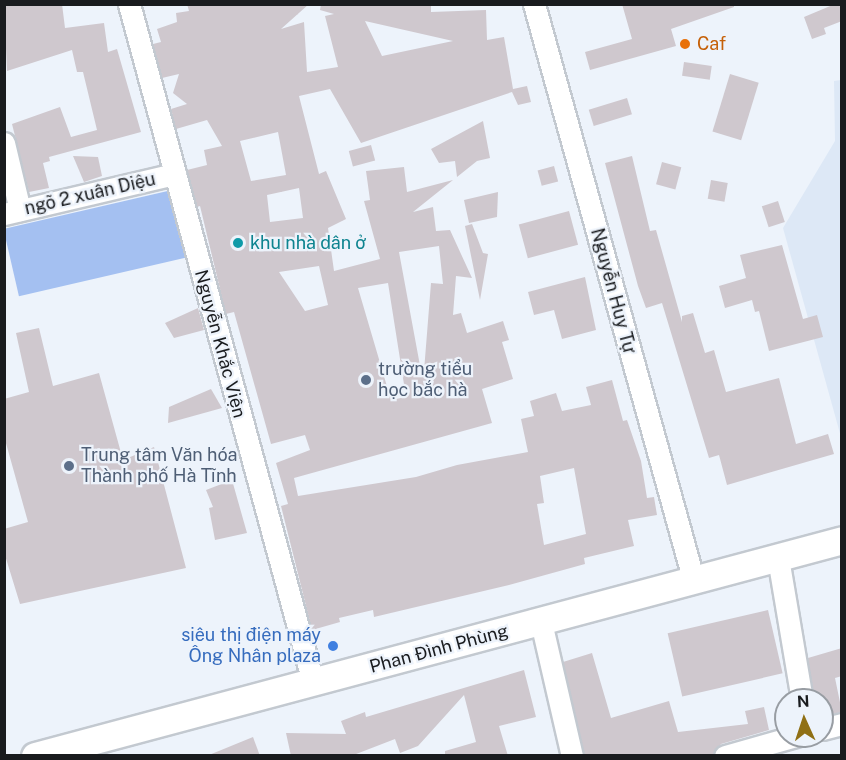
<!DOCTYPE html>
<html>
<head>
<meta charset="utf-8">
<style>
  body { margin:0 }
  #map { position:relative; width:846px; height:760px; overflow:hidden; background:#edf3fb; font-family:"Public Sans",sans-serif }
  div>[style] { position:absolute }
  .built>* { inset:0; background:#dde8f6 }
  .water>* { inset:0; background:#a4c0f1; transform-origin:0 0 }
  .building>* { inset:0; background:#cfc8ce; transform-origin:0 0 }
  .roads { filter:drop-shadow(2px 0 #c3c9d0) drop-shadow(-2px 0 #c3c9d0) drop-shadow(0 2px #c3c9d0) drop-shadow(0 -2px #c3c9d0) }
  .minor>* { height:21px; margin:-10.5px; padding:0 10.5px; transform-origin:10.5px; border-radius:10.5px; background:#fff }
  .major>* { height:27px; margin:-13.5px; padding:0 13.5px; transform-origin:13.5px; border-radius:13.5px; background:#fff }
  .dots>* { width:16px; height:16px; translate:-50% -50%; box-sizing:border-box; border:3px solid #edf3fb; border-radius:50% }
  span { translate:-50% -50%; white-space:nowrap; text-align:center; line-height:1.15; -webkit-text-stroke:4.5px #edf3fb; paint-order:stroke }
  .food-label { font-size:18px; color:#c56008 }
  .left { translate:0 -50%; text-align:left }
  .street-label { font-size:18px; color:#191b1e }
  .culture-label { font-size:18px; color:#0d838f }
  .service-label { font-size:18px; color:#4e5e75 }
  .shop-label { font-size:18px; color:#366cbe }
  .right { translate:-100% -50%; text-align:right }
  .frame { position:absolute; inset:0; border:6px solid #191b1e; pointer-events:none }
  .north { position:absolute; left:774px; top:688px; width:60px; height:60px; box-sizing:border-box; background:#edf3fb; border:2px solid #989da3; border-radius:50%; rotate:357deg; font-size:16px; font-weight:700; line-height:24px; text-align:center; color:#191b1e }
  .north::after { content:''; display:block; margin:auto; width:21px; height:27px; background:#907015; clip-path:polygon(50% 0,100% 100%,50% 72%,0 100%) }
</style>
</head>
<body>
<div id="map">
  <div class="built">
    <i style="clip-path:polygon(841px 80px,841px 437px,783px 228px,835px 141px,834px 81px)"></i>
  </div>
  <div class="water">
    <i style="left:172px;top:190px;width:69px;height:173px;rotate:77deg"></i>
  </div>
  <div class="building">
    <i style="clip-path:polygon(4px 4px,62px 4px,65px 28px,104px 23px,108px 52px,117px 49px,141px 132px,49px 157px,50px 161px,43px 163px,49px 188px,29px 192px,12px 124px,60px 107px,71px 137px,97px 130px,83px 72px,77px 72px,72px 50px,7px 71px)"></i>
    <i style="clip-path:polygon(evenodd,187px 4px,309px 4px,281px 29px,304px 22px,307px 72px,338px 67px,325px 16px,334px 14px,320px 10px,321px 4px,431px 4px,431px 12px,486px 10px,487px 40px,504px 37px,513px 89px,527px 86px,531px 102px,518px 105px,512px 92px,361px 143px,330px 89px,299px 96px,319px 174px,326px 171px,346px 219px,328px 228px,334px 271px,380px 259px,364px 201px,370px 200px,366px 171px,404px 167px,407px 192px,453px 180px,413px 212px,433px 207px,436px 231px,450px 230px,472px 278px,456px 276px,453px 315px,461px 313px,467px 333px,503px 321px,509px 340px,502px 342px,513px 379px,482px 389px,492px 423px,294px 478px,298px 496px,416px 477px,457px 465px,528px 452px,521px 419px,534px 416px,530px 401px,556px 393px,562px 411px,591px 405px,586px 387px,612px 380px,623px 421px,627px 420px,641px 461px,647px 498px,654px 497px,657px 515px,628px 520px,634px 546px,584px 558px,585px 564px,509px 585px,374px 617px,373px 610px,339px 618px,340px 622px,312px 630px,281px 506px,288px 504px,276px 463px,310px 450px,305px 435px,271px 444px,234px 312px,226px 314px,200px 206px,197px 207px,187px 170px,207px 165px,204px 150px,222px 146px,207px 120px,176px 129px,171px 109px,187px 104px,173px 93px,179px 74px,162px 78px,153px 44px,161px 42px,157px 29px,177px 22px,176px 13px,189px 11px,187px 4px,365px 21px,453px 41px,382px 56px,365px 21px,187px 4px,278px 132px,286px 175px,251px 181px,240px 141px,278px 132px,187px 4px,299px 188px,303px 218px,270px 222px,267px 195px,299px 188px,187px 4px,439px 246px,443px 284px,431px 283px,424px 371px,421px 371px,399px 252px,439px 246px,187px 4px,319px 266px,328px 305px,305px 311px,279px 272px,319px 266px,187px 4px,388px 283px,406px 397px,391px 400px,358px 288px,388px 283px,187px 4px,574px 468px,586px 534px,544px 545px,537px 504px,544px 503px,540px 476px,574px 468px)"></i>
    <i style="clip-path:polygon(622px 4px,734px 4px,734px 7px,671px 29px,676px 46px,590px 70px,585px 52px,632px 39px)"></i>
    <i style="clip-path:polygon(835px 4px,842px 4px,842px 21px,824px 28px,826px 34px,812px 39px,804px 17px)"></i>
    <i style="left:684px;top:62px;width:28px;height:14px;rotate:8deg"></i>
    <i style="left:730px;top:74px;width:30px;height:60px;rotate:17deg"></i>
    <i style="left:627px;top:98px;width:17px;height:40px;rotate:73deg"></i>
    <i style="clip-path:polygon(483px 121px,490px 158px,477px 161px,457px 177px,455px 161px,439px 163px,431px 149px)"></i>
    <i style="left:371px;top:145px;width:16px;height:23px;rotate:75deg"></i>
    <i style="clip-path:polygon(73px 156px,98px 157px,102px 176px,84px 182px)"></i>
    <i style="clip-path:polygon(632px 156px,650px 231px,656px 230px,682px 322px,682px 316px,693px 313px,705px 353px,714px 350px,726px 392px,779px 378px,796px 444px,828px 434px,834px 454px,727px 485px,719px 455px,709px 458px,662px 303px,646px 308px,638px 286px,605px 163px)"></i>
    <i style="left:662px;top:162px;width:20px;height:23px;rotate:15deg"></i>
    <i style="left:554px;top:166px;width:16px;height:17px;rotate:75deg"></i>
    <i style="left:711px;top:180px;width:17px;height:19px;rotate:10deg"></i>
    <i style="clip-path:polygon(498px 192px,497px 217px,469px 223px,464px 200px)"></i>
    <i style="left:778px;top:201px;width:22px;height:17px;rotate:72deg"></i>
    <i style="left:569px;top:211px;width:35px;height:52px;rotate:75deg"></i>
    <i style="clip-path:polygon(472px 224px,483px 253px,488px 254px,480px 300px,465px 226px)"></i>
    <i style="clip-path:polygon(782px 245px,803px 319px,817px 315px,823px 337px,769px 351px,759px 311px,755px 312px,752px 300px,725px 308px,719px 286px,746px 278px,740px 255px)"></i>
    <i style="clip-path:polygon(585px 277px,596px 330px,562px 339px,554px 310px,534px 315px,528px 292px)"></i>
    <i style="clip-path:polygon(198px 308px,204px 330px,174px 338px,165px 323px)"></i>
    <i style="clip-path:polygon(39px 328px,53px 386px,99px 373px,123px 460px,154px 447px,186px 568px,20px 604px,4px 552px,4px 529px,28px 522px,4px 436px,4px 399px,29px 392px,16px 333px)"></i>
    <i style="clip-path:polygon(211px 389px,222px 408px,168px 423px,169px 407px)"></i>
    <i style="clip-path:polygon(232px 480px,247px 533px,215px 540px,209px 508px,213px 507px,206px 490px)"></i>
    <i style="left:768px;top:610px;width:65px;height:103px;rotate:77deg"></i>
    <i style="clip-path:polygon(842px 648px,842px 676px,835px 678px,842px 712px,822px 716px,822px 700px,814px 700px,808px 658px)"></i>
    <i style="clip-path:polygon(592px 653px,611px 718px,669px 701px,678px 732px,748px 724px,745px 711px,764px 707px,769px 730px,721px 744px,713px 756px,584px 756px,563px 662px)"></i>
    <i style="clip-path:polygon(524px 670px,536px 717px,499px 726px,508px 756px,445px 756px,445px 751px,476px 742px,464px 695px,418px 746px,400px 753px,395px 739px,351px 756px,291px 756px,286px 733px,346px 734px,341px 721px,365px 712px,366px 717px)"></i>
    <i style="clip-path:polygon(253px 737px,260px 756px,209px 756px,209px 755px)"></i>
  </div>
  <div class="roads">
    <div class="minor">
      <i style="left:129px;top:4px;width:703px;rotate:74.82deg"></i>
      <i style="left:534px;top:4px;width:596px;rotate:74.52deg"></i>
      <i style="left:4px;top:143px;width:69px;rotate:76.6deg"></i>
      <i style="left:4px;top:214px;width:176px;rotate:-13.2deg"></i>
      <i style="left:778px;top:558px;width:144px;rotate:80.4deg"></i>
      <i style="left:541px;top:622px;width:138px;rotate:77deg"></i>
      <i style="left:822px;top:729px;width:21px;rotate:-14deg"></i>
      <i style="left:725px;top:756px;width:74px;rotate:-15.7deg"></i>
    </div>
    <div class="major">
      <i style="left:35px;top:756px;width:835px;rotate:-14.98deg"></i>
    </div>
  </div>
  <div class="dots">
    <i style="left:685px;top:44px;background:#e8710a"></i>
    <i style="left:238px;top:243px;background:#0f9aa8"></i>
    <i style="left:366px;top:380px;background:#5c6f8a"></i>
    <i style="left:69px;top:466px;background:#5c6f8a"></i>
    <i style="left:333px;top:646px;background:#3f7fe0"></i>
  </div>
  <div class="food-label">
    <span class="left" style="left:697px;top:44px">Caf</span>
  </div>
  <div class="street-label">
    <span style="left:90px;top:194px;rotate:-13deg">ngõ 2 xuân Diệu</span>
    <span style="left:613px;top:291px;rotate:75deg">Nguyễn Huy Tự</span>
    <span style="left:220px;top:344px;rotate:75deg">Nguyễn Khắc Viện</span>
    <span style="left:439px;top:649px;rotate:-15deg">Phan Đình Phùng</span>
  </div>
  <div class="culture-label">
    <span class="left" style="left:250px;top:243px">khu nhà dân ở</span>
  </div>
  <div class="service-label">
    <span class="left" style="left:378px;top:380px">trường tiểu<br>học bắc hà</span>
    <span class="left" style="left:81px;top:466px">Trung tâm Văn hóa<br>Thành phố Hà Tĩnh</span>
  </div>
  <div class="shop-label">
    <span class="right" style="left:321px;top:646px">siêu thị điện máy<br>Ông Nhân plaza</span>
  </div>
  <div class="frame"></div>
  <div class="north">N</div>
</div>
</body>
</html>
